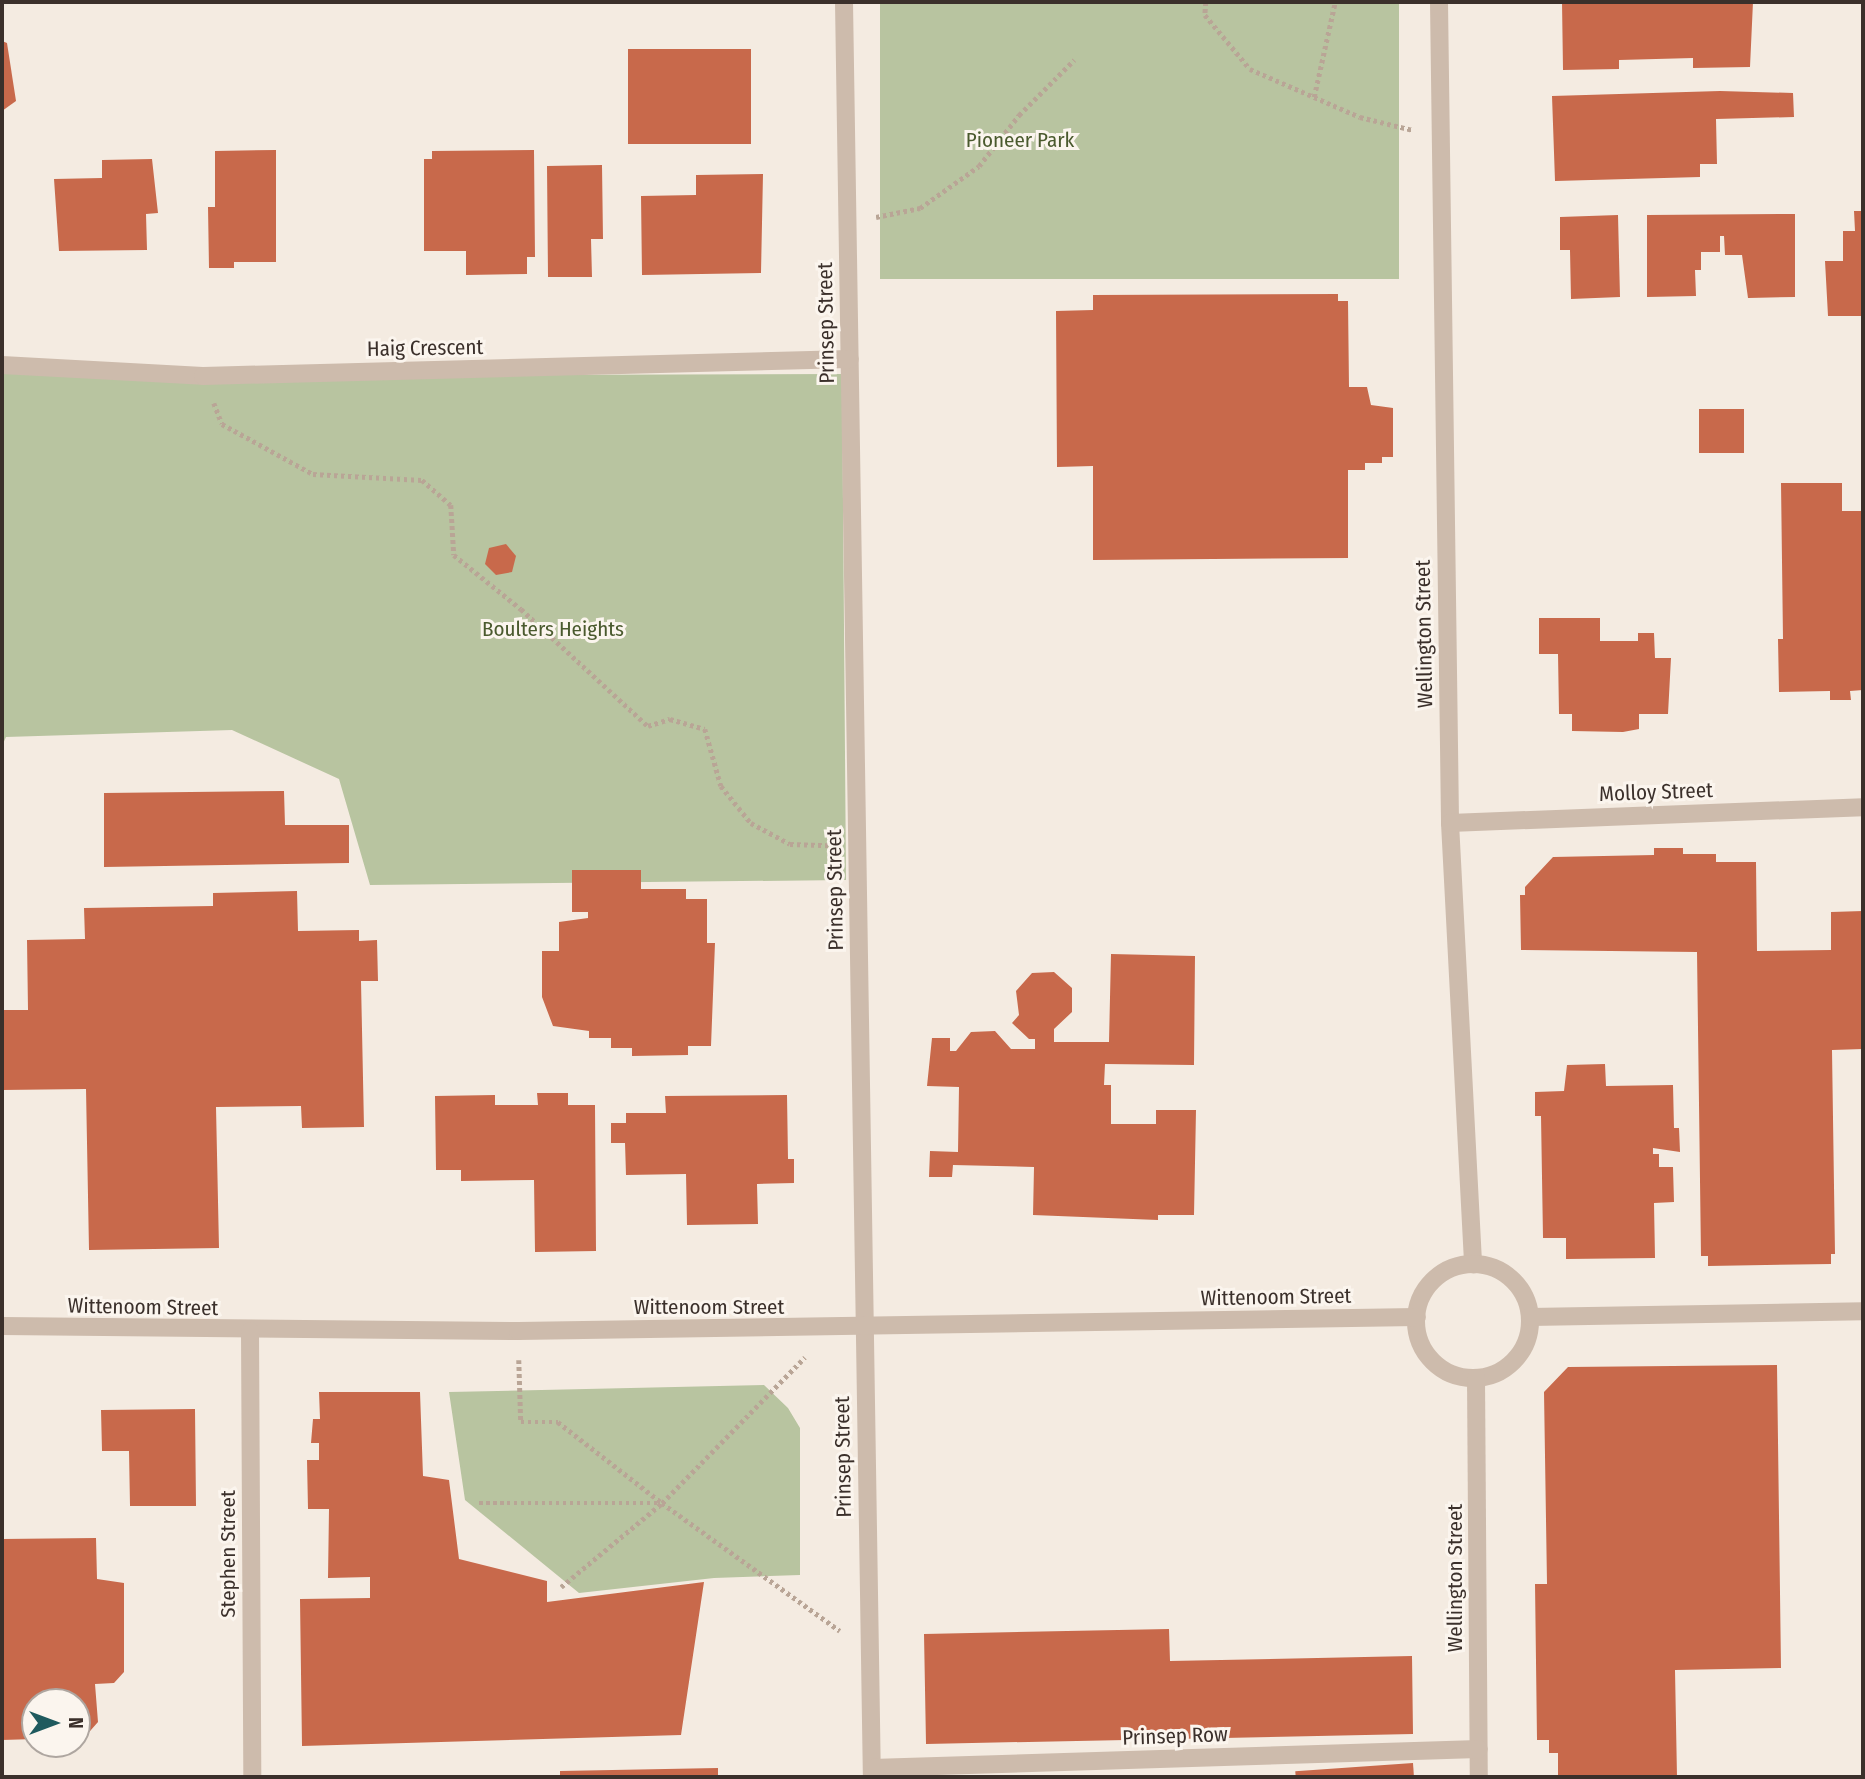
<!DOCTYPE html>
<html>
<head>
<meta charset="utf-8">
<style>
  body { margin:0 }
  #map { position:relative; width:1865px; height:1779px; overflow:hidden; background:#f4ebe1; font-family:"Fira Sans Condensed",sans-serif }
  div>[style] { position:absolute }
  .green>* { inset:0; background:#b8c4a0; transform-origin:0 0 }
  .building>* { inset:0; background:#c8694b; transform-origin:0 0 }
  .path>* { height:4.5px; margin-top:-2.25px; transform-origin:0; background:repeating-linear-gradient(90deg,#b9a596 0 3.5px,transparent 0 7px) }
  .minor>* { height:18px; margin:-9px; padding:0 9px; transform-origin:9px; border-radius:9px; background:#cdbbac }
  .minor>.ring { margin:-9px; padding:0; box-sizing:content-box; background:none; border:18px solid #cdbbac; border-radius:50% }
  span { translate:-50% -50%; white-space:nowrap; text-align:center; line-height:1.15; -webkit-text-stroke:6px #fbf5ee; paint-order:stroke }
  .park-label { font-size:21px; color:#4a5a2e }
  .street-label { font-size:21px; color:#3b302b }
  .frame { position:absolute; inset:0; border:4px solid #3b302b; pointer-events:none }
  .north { position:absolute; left:21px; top:1688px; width:70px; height:70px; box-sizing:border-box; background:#fbf5ee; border:2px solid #aea6a0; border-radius:50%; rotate:90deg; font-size:19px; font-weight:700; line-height:28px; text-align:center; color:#3b302b }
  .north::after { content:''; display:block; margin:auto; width:24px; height:32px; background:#1f5a5e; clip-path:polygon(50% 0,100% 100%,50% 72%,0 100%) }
</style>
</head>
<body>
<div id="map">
  <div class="green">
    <i style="left:880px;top:2px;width:519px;height:277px"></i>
    <i style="clip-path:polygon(2px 365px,146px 376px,842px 374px,846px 880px,370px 885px,339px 779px,232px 730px,6px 737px,2px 746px)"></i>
    <i style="clip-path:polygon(764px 1385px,788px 1408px,800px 1428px,800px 1575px,714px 1578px,579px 1593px,465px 1500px,449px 1392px)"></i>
  </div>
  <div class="building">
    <i style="clip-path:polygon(1562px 2px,1753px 2px,1750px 67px,1693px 68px,1693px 58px,1619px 60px,1619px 69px,1563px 70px)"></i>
    <i style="clip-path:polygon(2px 41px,7px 43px,16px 101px,2px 111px)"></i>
    <i style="left:751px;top:49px;width:95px;height:123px;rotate:90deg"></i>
    <i style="clip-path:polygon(1720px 91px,1793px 93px,1794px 117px,1716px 119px,1717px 164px,1700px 164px,1700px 177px,1555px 181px,1552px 96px)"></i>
    <i style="clip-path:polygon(276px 150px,276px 262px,234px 262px,234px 268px,209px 268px,208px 207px,215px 207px,215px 151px)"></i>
    <i style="clip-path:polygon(534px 150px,535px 257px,527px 257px,527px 274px,466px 275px,466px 251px,424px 251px,424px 159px,432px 159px,432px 151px)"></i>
    <i style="clip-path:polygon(152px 159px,158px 213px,146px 214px,147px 250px,59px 251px,54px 179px,102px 178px,102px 160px)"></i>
    <i style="clip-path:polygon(602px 165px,603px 239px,591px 239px,592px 277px,548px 277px,547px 166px)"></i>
    <i style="clip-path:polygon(763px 174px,761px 273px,642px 275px,641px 196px,696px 195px,696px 175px)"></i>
    <i style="clip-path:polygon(1854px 211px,1863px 211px,1863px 316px,1828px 316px,1825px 261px,1843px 261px,1843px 231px,1855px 231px)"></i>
    <i style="clip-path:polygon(1795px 214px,1795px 297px,1748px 298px,1742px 255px,1725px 255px,1724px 236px,1720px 236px,1720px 252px,1701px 252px,1701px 270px,1695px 270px,1696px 296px,1647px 297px,1647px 215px)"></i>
    <i style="clip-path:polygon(1618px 215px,1620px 297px,1571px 299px,1570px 250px,1560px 250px,1560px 217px)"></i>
    <i style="clip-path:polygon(1338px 294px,1338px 301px,1348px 301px,1349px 387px,1367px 387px,1371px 405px,1393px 408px,1393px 457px,1382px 457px,1382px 463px,1365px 463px,1365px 470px,1348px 470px,1348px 558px,1093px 560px,1093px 466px,1057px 467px,1056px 311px,1093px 310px,1093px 295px)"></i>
    <i style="left:1699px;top:409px;width:45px;height:44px"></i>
    <i style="clip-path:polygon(1781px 483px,1842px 483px,1842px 511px,1863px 511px,1863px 690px,1850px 691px,1851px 700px,1830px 700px,1830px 691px,1779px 692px,1778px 639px,1783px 639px)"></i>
    <i style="clip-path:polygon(506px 544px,516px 556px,512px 572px,496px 575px,485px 564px,489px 548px)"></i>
    <i style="clip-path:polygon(1539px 618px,1600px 618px,1600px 641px,1638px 641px,1638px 633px,1654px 633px,1655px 658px,1671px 658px,1668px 714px,1639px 714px,1639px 729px,1623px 732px,1572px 731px,1572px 714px,1559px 714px,1558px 654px,1539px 654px)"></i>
    <i style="clip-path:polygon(284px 791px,285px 825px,349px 825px,349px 863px,104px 867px,104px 793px)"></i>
    <i style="clip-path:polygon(1654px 848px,1683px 848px,1683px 854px,1716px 854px,1716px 862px,1756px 862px,1757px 951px,1831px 950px,1831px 912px,1863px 911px,1863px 1049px,1832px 1050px,1835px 1254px,1831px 1254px,1831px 1264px,1708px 1266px,1708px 1256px,1701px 1256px,1697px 952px,1521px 950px,1520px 895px,1525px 895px,1525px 887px,1553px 857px,1654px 855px)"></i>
    <i style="clip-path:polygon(572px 870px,641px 870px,641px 889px,686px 889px,686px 899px,707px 899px,707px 943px,715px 943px,711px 1046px,688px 1046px,688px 1055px,632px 1056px,632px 1048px,611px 1048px,611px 1038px,589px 1038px,589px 1031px,553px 1026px,542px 997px,542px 951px,559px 951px,559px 922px,588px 918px,588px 912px,572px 912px)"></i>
    <i style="clip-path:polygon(297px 891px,298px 931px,359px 930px,359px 941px,377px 940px,378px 981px,361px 981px,364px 1127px,302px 1128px,301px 1106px,216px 1107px,219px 1248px,89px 1250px,86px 1089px,2px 1090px,2px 1010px,28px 1010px,27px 940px,85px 939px,84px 908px,213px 906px,213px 893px)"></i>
    <i style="clip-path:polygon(1111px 954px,1195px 956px,1194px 1065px,1105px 1064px,1104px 1085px,1111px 1085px,1111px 1124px,1156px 1124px,1156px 1110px,1196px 1110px,1194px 1215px,1158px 1215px,1158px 1220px,1033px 1215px,1034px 1167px,953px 1165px,952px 1177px,929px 1177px,930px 1151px,958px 1152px,959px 1087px,927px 1086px,932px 1038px,950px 1038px,950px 1051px,956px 1051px,971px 1032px,995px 1031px,1011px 1049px,1035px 1049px,1035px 1039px,1029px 1039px,1012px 1023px,1019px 1015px,1016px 991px,1032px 973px,1054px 972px,1072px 988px,1072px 1012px,1054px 1029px,1054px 1042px,1109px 1042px)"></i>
    <i style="clip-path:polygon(1605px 1064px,1606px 1086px,1673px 1085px,1674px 1128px,1679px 1128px,1680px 1152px,1653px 1148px,1653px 1154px,1659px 1154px,1659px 1167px,1673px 1167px,1674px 1202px,1654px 1203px,1655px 1258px,1566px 1259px,1566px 1238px,1543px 1238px,1541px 1116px,1535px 1116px,1535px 1092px,1564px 1091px,1567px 1065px)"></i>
    <i style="clip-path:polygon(537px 1093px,568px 1093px,568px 1105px,595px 1105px,596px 1251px,535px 1252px,534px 1180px,461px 1181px,461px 1170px,436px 1170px,435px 1096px,495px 1095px,495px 1105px,538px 1105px)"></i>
    <i style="clip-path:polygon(787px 1095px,788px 1159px,794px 1159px,794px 1183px,757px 1184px,758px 1224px,687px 1225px,686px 1174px,626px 1175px,625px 1143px,611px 1143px,611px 1123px,626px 1123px,626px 1113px,666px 1113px,665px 1096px)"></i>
    <i style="clip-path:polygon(1777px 1365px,1781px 1668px,1675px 1670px,1677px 1777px,1558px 1777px,1558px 1753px,1549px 1753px,1549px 1740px,1537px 1740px,1535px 1584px,1547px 1584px,1544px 1392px,1568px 1367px)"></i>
    <i style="clip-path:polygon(319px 1392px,420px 1392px,423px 1476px,449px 1480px,459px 1559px,547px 1581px,547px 1602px,704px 1582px,681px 1735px,302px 1746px,300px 1599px,370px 1598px,370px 1577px,328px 1578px,329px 1509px,308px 1509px,307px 1460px,319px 1460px,319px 1443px,311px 1443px,313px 1419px,320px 1419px)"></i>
    <i style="clip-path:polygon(195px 1409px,196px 1506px,130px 1506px,129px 1451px,102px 1451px,101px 1410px)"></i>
    <i style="clip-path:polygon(96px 1538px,97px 1579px,124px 1583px,124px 1672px,114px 1683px,95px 1684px,98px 1722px,83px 1739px,77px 1739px,77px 1702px,35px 1702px,35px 1739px,2px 1740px,2px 1539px)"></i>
    <i style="clip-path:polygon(1169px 1629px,1170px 1661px,1412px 1656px,1413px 1734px,926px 1744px,924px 1634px)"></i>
    <i style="left:1413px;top:1763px;width:14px;height:118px;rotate:86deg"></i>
    <i style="clip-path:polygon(718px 1768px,718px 1777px,560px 1777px,560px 1771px)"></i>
  </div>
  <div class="path">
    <i style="left:1206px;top:2px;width:13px;rotate:94deg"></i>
    <i style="left:1205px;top:15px;width:70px;rotate:50.2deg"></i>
    <i style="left:1250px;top:69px;width:120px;rotate:23.6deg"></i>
    <i style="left:1360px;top:117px;width:55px;rotate:13.8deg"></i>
    <i style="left:1314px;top:97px;width:97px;rotate:-77.5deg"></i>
    <i style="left:876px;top:217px;width:45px;rotate:-11.6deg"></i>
    <i style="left:920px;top:208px;width:72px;rotate:-35.4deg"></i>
    <i style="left:979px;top:166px;width:65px;rotate:-51.9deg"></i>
    <i style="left:1019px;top:115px;width:78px;rotate:-45deg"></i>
    <i style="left:214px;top:403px;width:22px;rotate:69deg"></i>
    <i style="left:222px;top:424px;width:104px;rotate:28.8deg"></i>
    <i style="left:313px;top:474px;width:109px;rotate:3.2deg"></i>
    <i style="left:422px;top:480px;width:38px;rotate:41deg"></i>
    <i style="left:451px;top:505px;width:50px;rotate:86.6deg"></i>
    <i style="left:454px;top:555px;width:86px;rotate:38.9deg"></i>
    <i style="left:521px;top:609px;width:173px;rotate:42.7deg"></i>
    <i style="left:648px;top:726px;width:23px;rotate:-18deg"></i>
    <i style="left:670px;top:719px;width:36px;rotate:16deg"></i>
    <i style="left:705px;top:729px;width:59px;rotate:74.3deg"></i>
    <i style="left:721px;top:786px;width:48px;rotate:51deg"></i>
    <i style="left:751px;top:823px;width:44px;rotate:28.3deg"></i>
    <i style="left:790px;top:844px;width:38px;rotate:2deg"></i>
    <i style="left:519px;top:1360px;width:62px;rotate:88.2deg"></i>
    <i style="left:521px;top:1422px;width:37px"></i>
    <i style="left:558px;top:1422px;width:132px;rotate:37.9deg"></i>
    <i style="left:662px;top:1503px;width:219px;rotate:35.7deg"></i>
    <i style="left:479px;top:1503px;width:181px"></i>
    <i style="left:561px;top:1587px;width:131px;rotate:-39.7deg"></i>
    <i style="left:662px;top:1503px;width:204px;rotate:-45.6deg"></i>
  </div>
  <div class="minor">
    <i style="left:844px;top:2px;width:1775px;rotate:89.1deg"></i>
    <i style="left:1439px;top:2px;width:821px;rotate:89.23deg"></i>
    <i style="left:1450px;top:823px;width:442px;rotate:87deg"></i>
    <i style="left:2px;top:365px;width:201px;rotate:3.1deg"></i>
    <i style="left:203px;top:376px;width:647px;rotate:-1.51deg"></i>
    <i style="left:1450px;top:823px;width:413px;rotate:-2.2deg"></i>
    <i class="ring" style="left:1416px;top:1264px;width:96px;height:96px"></i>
    <i style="left:1530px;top:1317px;width:333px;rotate:-1deg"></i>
    <i style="left:2px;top:1326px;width:516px;rotate:0.56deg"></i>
    <i style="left:518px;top:1331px;width:899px;rotate:-0.89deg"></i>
    <i style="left:250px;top:1331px;width:446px;rotate:89.7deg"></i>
    <i style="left:1476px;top:1378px;width:399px;rotate:89.6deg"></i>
    <i style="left:872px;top:1768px;width:607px;rotate:-1.79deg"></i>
  </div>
  <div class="park-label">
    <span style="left:1020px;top:140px">Pioneer Park</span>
    <span style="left:553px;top:629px">Boulters Heights</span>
  </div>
  <div class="street-label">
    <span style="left:826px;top:323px;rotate:-91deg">Prinsep Street</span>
    <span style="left:425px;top:348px;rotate:-1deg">Haig Crescent</span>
    <span style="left:1424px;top:634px;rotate:-91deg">Wellington Street</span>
    <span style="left:1656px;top:792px;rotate:-2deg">Molloy Street</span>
    <span style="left:835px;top:890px;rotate:-91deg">Prinsep Street</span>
    <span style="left:1276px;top:1297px;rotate:-1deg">Wittenoom Street</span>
    <span style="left:143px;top:1307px;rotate:1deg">Wittenoom Street</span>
    <span style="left:709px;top:1307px">Wittenoom Street</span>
    <span style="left:843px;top:1457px;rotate:-91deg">Prinsep Street</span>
    <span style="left:228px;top:1554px;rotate:-90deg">Stephen Street</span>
    <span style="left:1455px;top:1578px;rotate:-90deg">Wellington Street</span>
    <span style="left:1175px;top:1736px;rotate:-2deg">Prinsep Row</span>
  </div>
  <div class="frame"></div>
  <div class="north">N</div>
</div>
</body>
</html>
